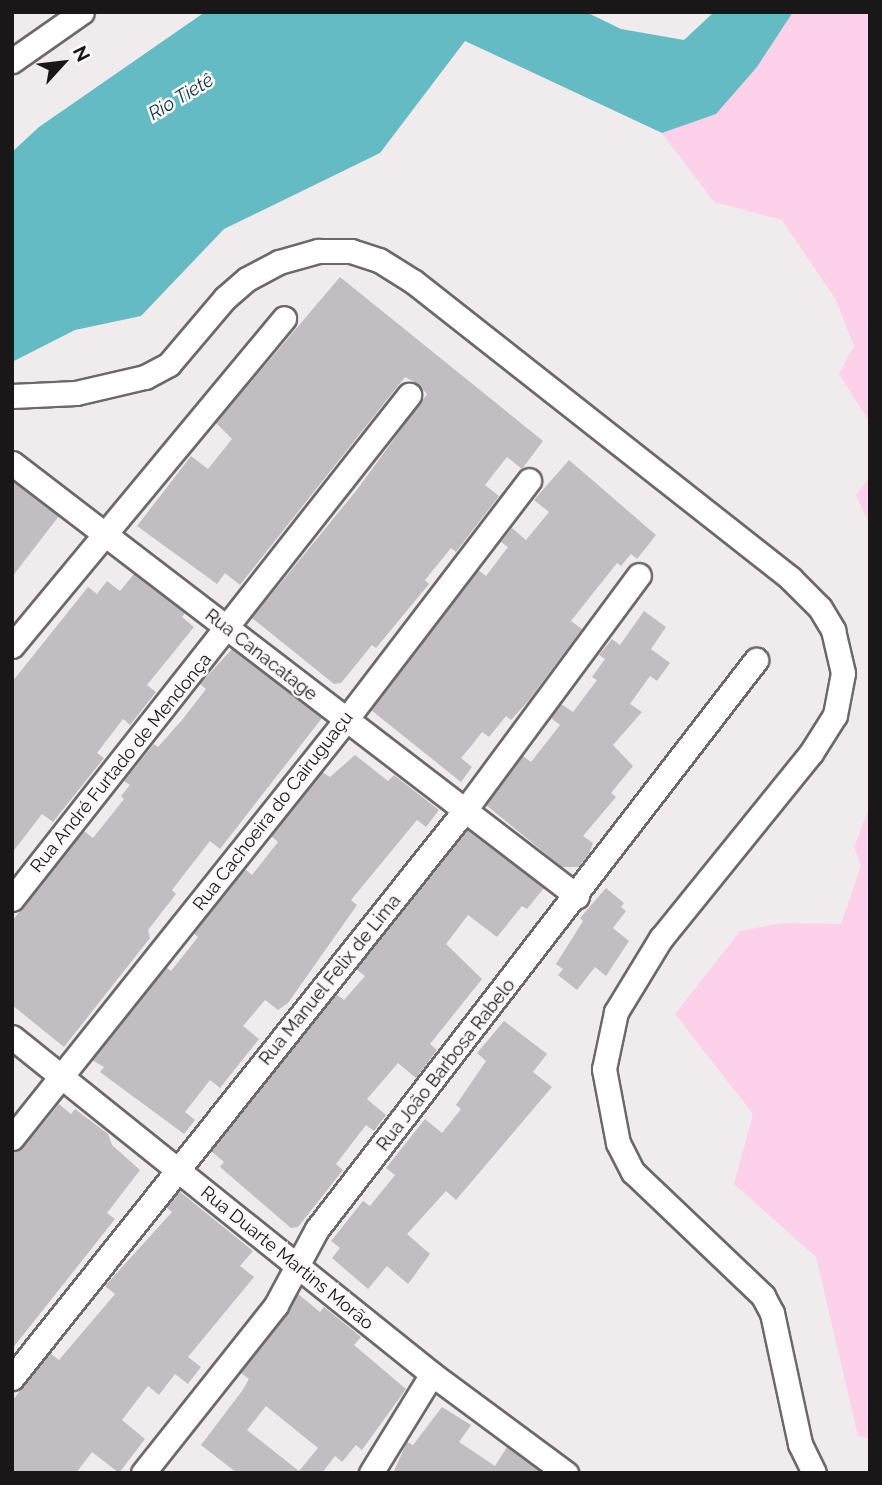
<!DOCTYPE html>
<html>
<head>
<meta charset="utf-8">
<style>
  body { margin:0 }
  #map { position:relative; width:882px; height:1485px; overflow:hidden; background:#f0ecee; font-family:Raleway,sans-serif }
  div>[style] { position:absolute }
  .green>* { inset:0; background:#fcd1e9 }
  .water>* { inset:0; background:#65bbc3 }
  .building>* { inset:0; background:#c2bdc0 }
  .roads { filter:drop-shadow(2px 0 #6d696b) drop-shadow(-2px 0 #6d696b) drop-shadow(0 2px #6d696b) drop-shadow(0 -2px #6d696b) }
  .minor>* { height:23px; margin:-11.5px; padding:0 11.5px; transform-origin:11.5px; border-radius:11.5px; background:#fff }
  span { translate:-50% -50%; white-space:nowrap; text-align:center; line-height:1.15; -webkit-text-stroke:5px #fef9fb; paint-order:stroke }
  .street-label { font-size:18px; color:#191718 }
  .water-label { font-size:19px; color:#0e383c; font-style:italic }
  .frame { position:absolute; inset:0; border:14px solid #191718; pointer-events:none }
  .north { position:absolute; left:28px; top:28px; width:70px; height:70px; -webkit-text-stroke:5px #fef9fb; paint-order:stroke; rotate:63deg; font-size:19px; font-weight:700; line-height:28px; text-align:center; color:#191718 }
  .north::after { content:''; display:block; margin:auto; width:24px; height:32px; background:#191718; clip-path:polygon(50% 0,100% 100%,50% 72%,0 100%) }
</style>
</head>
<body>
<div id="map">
  <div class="green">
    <i style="clip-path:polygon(793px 12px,870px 12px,870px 423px,839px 374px,854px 346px,836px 300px,782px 220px,714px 202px,662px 133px,716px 114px,757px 67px)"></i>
    <i style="clip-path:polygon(870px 439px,870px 526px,856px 495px,868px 479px)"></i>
    <i style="clip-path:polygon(870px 806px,870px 1439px,858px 1436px,816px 1257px,734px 1184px,753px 1114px,675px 1014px,740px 931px,782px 923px,841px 924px,861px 866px,854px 847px)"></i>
  </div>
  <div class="water">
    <i style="clip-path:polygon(205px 12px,586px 12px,621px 29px,684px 40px,714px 12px,793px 12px,757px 67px,716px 114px,662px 133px,465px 41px,380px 153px,224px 229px,141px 316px,75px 330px,12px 362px,12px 152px,39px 127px)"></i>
  </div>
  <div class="building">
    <i style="clip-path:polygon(340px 277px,543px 441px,522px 469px,507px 457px,485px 485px,499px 496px,456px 552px,451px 548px,425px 580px,429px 584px,376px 648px,372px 645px,341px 683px,334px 684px,252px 618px,356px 491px,427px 394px,418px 384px,405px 377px,240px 585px,225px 573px,217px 584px,137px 526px,191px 456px,208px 469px,232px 439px,216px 423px)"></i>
    <i style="clip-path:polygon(569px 460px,656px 535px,637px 559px,631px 554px,621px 566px,617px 563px,571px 621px,582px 629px,529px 700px,511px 720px,506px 716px,489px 737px,482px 732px,472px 745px,461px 758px,472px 767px,461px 782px,371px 710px,478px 570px,486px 576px,508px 547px,501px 542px,512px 528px,526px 540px,549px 512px,534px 500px)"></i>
    <i style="clip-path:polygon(12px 481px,59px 516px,12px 577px)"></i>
    <i style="clip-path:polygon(134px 574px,185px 613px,182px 617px,194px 627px,147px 685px,156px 692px,130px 725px,123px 719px,97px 753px,104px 758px,53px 822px,42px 814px,12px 853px,12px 682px,88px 587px,97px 594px,107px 581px,120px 591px)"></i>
    <i style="clip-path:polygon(644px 611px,666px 627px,651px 649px,670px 663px,657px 681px,650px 676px,630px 704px,642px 712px,613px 745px,633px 766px,611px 793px,616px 797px,583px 836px,593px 843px,589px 854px,579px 867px,562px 867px,486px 805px,523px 756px,531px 762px,560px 725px,551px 718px,561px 704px,573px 712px,597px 680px,592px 677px,605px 659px,599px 655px,612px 639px,620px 645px)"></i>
    <i style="clip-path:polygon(232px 649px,322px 718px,220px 849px,210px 841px,172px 890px,176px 894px,148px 930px,150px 938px,64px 1047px,12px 1005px,12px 921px,84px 831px,93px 838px,124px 799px,121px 796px,130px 785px,124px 781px,154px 744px,158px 747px,182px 720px,206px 689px,200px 684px)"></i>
    <i style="clip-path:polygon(355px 755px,388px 781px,394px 775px,439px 810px,426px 827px,417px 820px,351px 900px,357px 905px,288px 1003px,278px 1010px,265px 1000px,243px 1026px,259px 1039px,220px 1088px,210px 1080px,185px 1112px,195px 1120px,184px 1134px,100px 1072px,104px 1067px,92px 1060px,166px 967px,171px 971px,198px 937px,193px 933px,245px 869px,252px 875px,278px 842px,271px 836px,322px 772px,330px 777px)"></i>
    <i style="clip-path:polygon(467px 830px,544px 888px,527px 909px,522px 906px,497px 937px,468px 915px,446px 944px,482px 979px,430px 1044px,437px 1050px,416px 1078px,398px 1063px,367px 1099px,386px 1115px,374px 1131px,366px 1125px,336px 1164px,343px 1170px,298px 1227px,291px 1228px,220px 1167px,224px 1162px,211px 1151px,336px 994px,344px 1000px,365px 976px,356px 969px)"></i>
    <i style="clip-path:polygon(606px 888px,624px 903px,621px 907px,626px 911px,613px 928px,629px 941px,606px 976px,595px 967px,577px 990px,558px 975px,563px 969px,556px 964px,583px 921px,580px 918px)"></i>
    <i style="clip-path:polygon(504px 1021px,547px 1054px,533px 1072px,552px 1087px,456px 1200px,446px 1191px,407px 1234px,430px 1254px,408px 1284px,387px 1266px,368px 1289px,332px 1258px,340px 1248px,331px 1241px,363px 1201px,370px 1206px,395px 1175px,386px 1168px,425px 1119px,442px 1133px,461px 1109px,456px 1105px,486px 1061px,477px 1053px)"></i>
    <i style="clip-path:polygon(59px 1104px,71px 1114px,75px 1109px,108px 1134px,112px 1145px,140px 1170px,107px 1213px,115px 1219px,12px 1349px,12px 1152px,22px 1149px)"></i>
    <i style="clip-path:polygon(179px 1191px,253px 1251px,240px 1266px,254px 1277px,188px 1357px,201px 1367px,188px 1384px,175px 1374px,159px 1395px,148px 1386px,122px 1420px,145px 1439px,119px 1473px,92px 1452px,76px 1473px,12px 1473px,12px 1401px,50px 1353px,59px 1360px,115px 1294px,105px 1286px,172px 1212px,166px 1207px)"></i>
    <i style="clip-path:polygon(evenodd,298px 1294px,320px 1312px,324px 1307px,361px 1337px,354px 1345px,406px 1389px,362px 1450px,356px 1445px,342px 1462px,335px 1456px,322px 1473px,237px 1473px,201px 1445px,242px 1391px,249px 1379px,241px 1373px,298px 1294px,266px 1406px,318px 1448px,299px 1471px,247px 1430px,266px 1406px)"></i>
    <i style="clip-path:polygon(442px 1407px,471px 1425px,459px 1442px,495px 1466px,507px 1447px,542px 1473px,393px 1473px,407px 1442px,413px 1445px)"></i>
  </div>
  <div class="roads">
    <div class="minor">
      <i style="left:12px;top:61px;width:85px;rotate:-35deg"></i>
      <i style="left:12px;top:396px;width:64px;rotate:-2.7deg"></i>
      <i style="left:76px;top:393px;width:71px;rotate:-13.1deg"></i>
      <i style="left:145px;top:377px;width:27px;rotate:-28deg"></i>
      <i style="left:169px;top:364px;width:87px;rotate:-49.7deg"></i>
      <i style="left:225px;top:298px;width:29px;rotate:-41deg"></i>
      <i style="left:247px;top:279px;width:36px;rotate:-28deg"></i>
      <i style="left:279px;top:262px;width:41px;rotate:-15.8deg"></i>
      <i style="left:318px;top:251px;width:33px"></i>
      <i style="left:351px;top:251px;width:29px;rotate:18deg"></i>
      <i style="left:379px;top:260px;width:41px;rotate:32.2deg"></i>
      <i style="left:414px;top:282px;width:479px;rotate:38.2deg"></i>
      <i style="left:790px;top:578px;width:42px;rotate:45deg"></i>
      <i style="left:820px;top:608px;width:26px;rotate:59deg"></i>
      <i style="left:833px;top:630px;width:44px;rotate:76.9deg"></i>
      <i style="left:843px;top:673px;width:43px;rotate:100.8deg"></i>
      <i style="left:835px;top:715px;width:45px;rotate:122.3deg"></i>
      <i style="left:811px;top:753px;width:238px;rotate:129deg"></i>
      <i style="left:661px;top:938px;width:87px;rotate:121.3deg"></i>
      <i style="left:616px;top:1012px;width:58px;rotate:101.9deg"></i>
      <i style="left:604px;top:1069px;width:75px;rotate:79.3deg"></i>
      <i style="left:618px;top:1143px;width:33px;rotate:63deg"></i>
      <i style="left:633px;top:1172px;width:180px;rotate:43.6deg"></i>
      <i style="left:763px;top:1296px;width:19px;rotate:62deg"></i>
      <i style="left:772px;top:1313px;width:134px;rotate:77.9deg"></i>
      <i style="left:800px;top:1444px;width:32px;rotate:64deg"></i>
      <i style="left:12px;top:463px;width:712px;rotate:37.47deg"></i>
      <i style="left:12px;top:646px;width:426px;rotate:-50.3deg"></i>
      <i style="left:12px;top:899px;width:642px;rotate:-51.77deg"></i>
      <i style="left:12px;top:1037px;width:538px;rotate:38.74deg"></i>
      <i style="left:432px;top:1374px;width:167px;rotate:36.5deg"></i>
      <i style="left:12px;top:1138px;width:534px;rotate:-51.39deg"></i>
      <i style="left:345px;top:721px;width:303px;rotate:-52.6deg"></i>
      <i style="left:12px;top:1378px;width:727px;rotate:-51.43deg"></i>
      <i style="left:465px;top:810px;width:292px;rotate:-53.5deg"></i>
      <i style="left:143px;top:1473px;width:214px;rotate:-51.6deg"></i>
      <i style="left:276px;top:1305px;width:86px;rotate:-61.7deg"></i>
      <i style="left:317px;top:1229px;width:719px;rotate:-52.35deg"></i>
      <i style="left:371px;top:1473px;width:116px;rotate:-58.4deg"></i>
    </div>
  </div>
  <div class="street-label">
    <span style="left:261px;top:655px;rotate:38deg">Rua Canacatage</span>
    <span style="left:121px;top:763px;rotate:-51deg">Rua André Furtado de Mendonça</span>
    <span style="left:273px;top:811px;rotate:-52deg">Rua Cachoeira do Cairuguaçu</span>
    <span style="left:330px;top:980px;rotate:-51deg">Rua Manuel Felix de Lima</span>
    <span style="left:446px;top:1065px;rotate:-52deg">Rua João Barbosa Rabelo</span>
    <span style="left:287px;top:1258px;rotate:39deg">Rua Duarte Martins Morão</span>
  </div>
  <div class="water-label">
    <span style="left:181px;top:97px;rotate:-31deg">Rio Tietê</span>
  </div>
  <div class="frame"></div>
  <div class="north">N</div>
</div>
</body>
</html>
